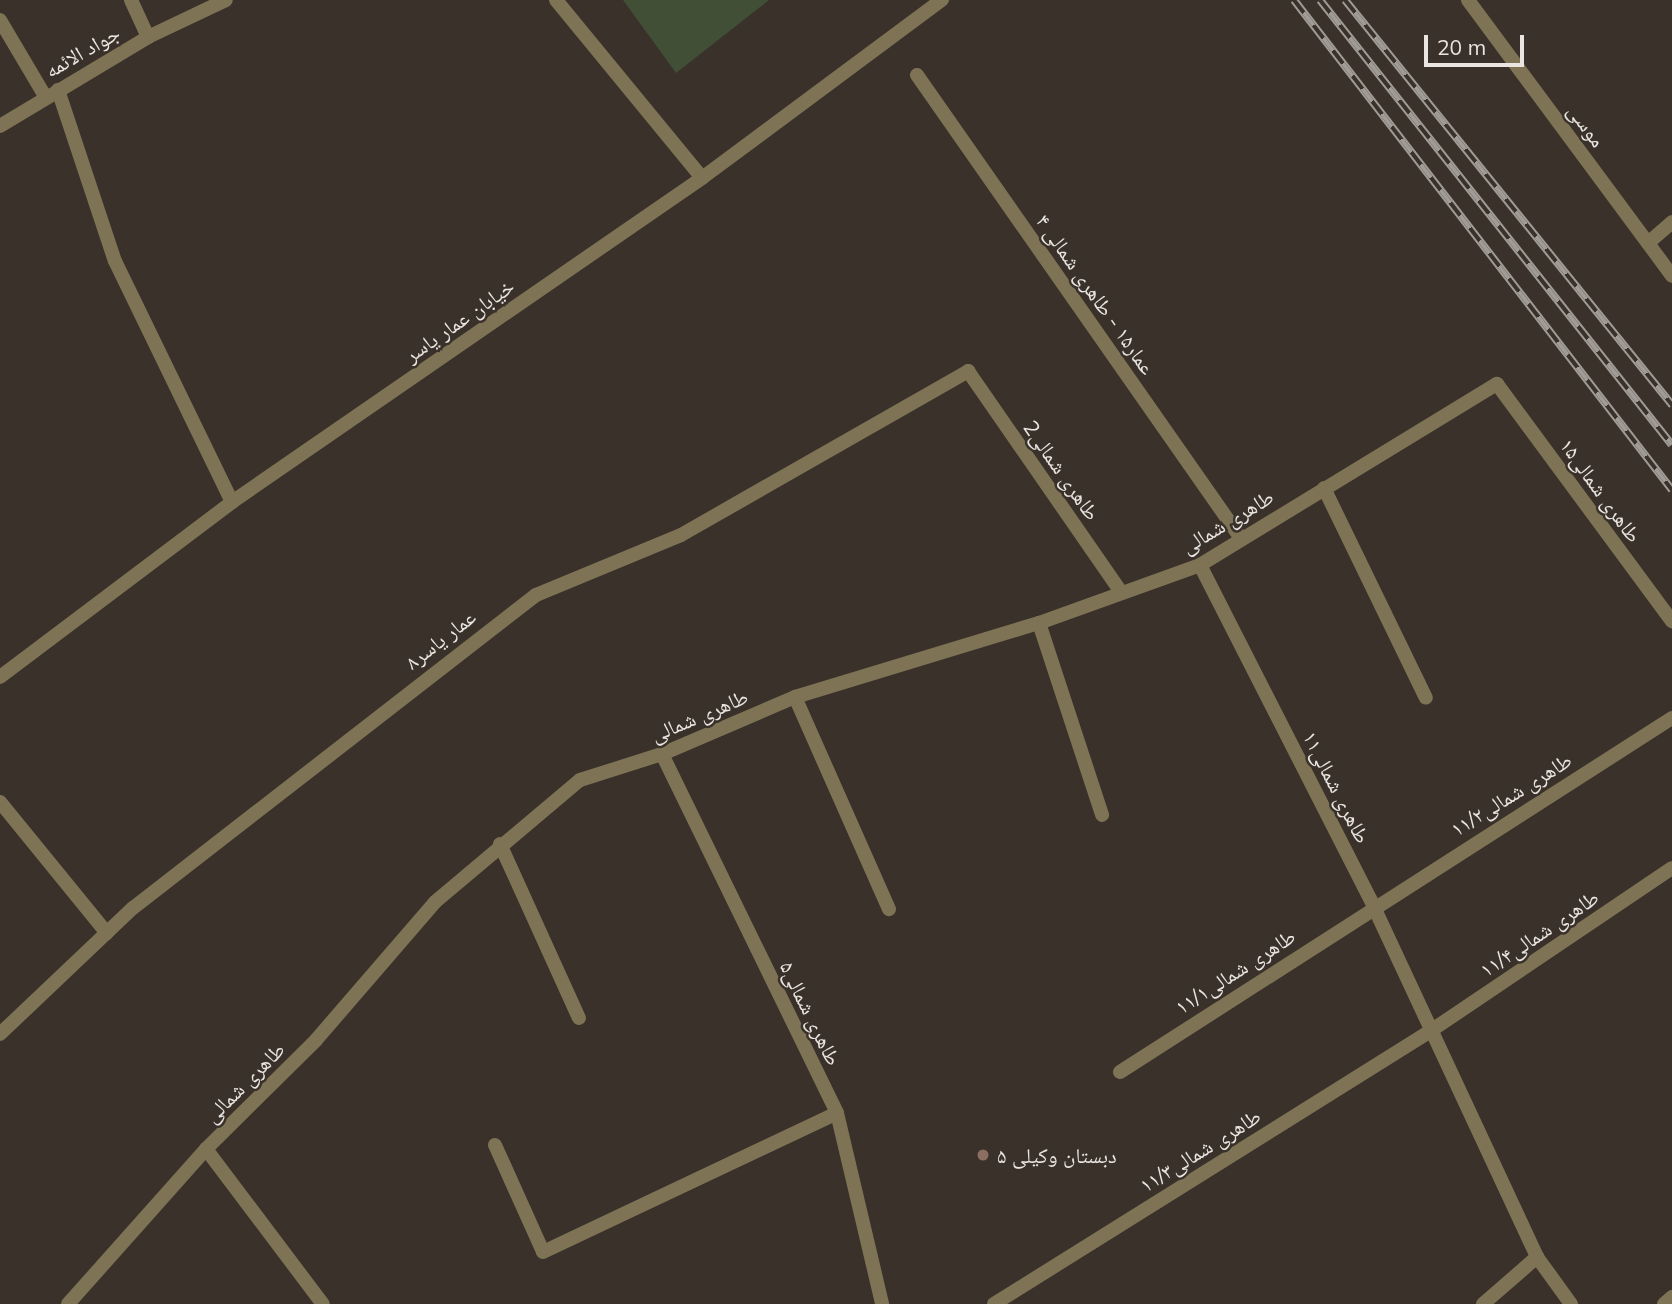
<!DOCTYPE html>
<html>
<head>
<meta charset="utf-8">
<style>
  body { margin:0 }
  #map { position:relative; width:1672px; height:1304px; overflow:hidden; background:#39312a; font-family:Mulish,"Noto Naskh Arabic",sans-serif }
  div>[style] { position:absolute }
  .green>* { inset:0; background:#414f37 }
  .minor>* { height:14px; margin:-7px; padding:0 7px; transform-origin:7px; border-radius:7px; background:#7f7355 }
  .tertiary>* { height:14px; margin:-7px; padding:0 7px; transform-origin:7px; border-radius:7px; background:#7f7355 }
  .rail>* { height:8px; margin-top:-4px; transform-origin:0; background:repeating-linear-gradient(90deg,#39312a 0 16px,#a19b96 0 32px); box-sizing:border-box; border-block:2px solid #a19b96 }
  .dots>* { width:19px; height:19px; translate:-50% -50%; box-sizing:border-box; border:4px solid #39312a; border-radius:50% }
  span { translate:-50% -50%; white-space:nowrap; text-align:center; line-height:1.15; -webkit-text-stroke:5px #39312a; paint-order:stroke }
  .street-label { font-size:21px; color:#eae5e1 }
  .poi-label { font-size:21px; color:#eae5e1 }
  .left { translate:0 -50%; text-align:left }
  .scale { position:absolute; left:1424px; top:35px; width:100px; height:32px; box-sizing:border-box; border:4px solid #eae5e1; border-top:0; padding-left:9px; font-size:21px; line-height:24px; white-space:nowrap; color:#eae5e1; -webkit-text-stroke:5px #39312a; paint-order:stroke }
</style>
</head>
<body>
<div id="map">
  <div class="green">
    <i style="clip-path:polygon(623px 0,769px 0,676px 73px)"></i>
  </div>
  <div class="minor">
    <i style="left:131px;top:0;width:41px;rotate:65.3deg"></i>
    <i style="left:556px;top:0;width:230px;rotate:50.6deg"></i>
    <i style="left:1468px;top:0;width:343px;rotate:53.5deg"></i>
    <i style="left:0;top:20px;width:88px;rotate:59.4deg"></i>
    <i style="left:917px;top:75px;width:564px;rotate:55.04deg"></i>
    <i style="left:58px;top:90px;width:180px;rotate:71.6deg"></i>
    <i style="left:115px;top:261px;width:268px;rotate:64.1deg"></i>
    <i style="left:0;top:126px;width:173px;rotate:-31deg"></i>
    <i style="left:148px;top:37px;width:86px;rotate:-25.4deg"></i>
    <i style="left:1648px;top:243px;width:32px;rotate:-41deg"></i>
    <i style="left:1324px;top:488px;width:233px;rotate:64.1deg"></i>
    <i style="left:1200px;top:565px;width:381px;rotate:63deg"></i>
    <i style="left:1373px;top:905px;width:388px;rotate:65deg"></i>
    <i style="left:1537px;top:1257px;width:58px;rotate:54.1deg"></i>
    <i style="left:1039px;top:623px;width:202px;rotate:71.8deg"></i>
    <i style="left:795px;top:697px;width:232px;rotate:66.1deg"></i>
    <i style="left:662px;top:754px;width:399px;rotate:64deg"></i>
    <i style="left:837px;top:1113px;width:196px;rotate:76.7deg"></i>
    <i style="left:0;top:802px;width:169px;rotate:50.8deg"></i>
    <i style="left:500px;top:844px;width:191px;rotate:65.6deg"></i>
    <i style="left:0;top:1034px;width:183px;rotate:-43.5deg"></i>
    <i style="left:133px;top:908px;width:510px;rotate:-37.84deg"></i>
    <i style="left:536px;top:595px;width:157px;rotate:-22.5deg"></i>
    <i style="left:681px;top:535px;width:331px;rotate:-29.7deg"></i>
    <i style="left:968px;top:371px;width:270px;rotate:55.3deg"></i>
    <i style="left:1120px;top:1072px;width:656px;rotate:-32.67deg"></i>
    <i style="left:495px;top:1145px;width:117px;rotate:65.8deg"></i>
    <i style="left:543px;top:1252px;width:325px;rotate:-25.3deg"></i>
    <i style="left:206px;top:1149px;width:194px;rotate:53deg"></i>
    <i style="left:68px;top:1304px;width:208px;rotate:-48.3deg"></i>
    <i style="left:206px;top:1149px;width:155px;rotate:-44.7deg"></i>
    <i style="left:316px;top:1040px;width:182px;rotate:-49.2deg"></i>
    <i style="left:435px;top:902px;width:189px;rotate:-40.1deg"></i>
    <i style="left:580px;top:780px;width:86px;rotate:-17.6deg"></i>
    <i style="left:662px;top:754px;width:145px;rotate:-23.2deg"></i>
    <i style="left:795px;top:697px;width:255px;rotate:-16.9deg"></i>
    <i style="left:1039px;top:623px;width:171px;rotate:-19.8deg"></i>
    <i style="left:1200px;top:565px;width:348px;rotate:-31.4deg"></i>
    <i style="left:1497px;top:384px;width:295px;rotate:53.6deg"></i>
    <i style="left:994px;top:1304px;width:513px;rotate:-32.02deg"></i>
    <i style="left:1429px;top:1032px;width:293px;rotate:-34deg"></i>
    <i style="left:1483px;top:1304px;width:72px;rotate:-41deg"></i>
    <i style="left:1664px;top:1304px;width:11px;rotate:-41deg"></i>
  </div>
  <div class="tertiary">
    <i style="left:0;top:677px;width:291px;rotate:-37deg"></i>
    <i style="left:232px;top:502px;width:571px;rotate:-34.58deg"></i>
    <i style="left:702px;top:178px;width:299px;rotate:-36.6deg"></i>
  </div>
  <div class="rail">
    <i style="left:1294px;top:0;width:619px;rotate:52.35deg"></i>
    <i style="left:1320px;top:0;width:567px;rotate:51.66deg"></i>
    <i style="left:1345px;top:0;width:521px;rotate:51.08deg"></i>
  </div>
  <div class="dots">
    <i style="left:983px;top:1155px;background:#8d6e63"></i>
  </div>
  <div class="street-label">
    <span style="left:82px;top:51px;rotate:-30deg">جواد الائمه</span>
    <span style="left:1587px;top:125px;rotate:54deg">موسی</span>
    <span style="left:1096px;top:294px;rotate:55deg">عمار۱۵ - طاهری شمالی ۴</span>
    <span style="left:459px;top:320px;rotate:-35deg">خیابان عمار یاسر</span>
    <span style="left:1062px;top:470px;rotate:55deg">طاهری شمالی2</span>
    <span style="left:1601px;top:490px;rotate:54deg">طاهری شمالی۱۵</span>
    <span style="left:1227px;top:521px;rotate:-31deg">طاهری شمالی</span>
    <span style="left:440px;top:639px;rotate:-38deg">عمار یاسر۸</span>
    <span style="left:699px;top:715px;rotate:-23deg">طاهری شمالی</span>
    <span style="left:1337px;top:787px;rotate:63deg">طاهری شمالی۱۱</span>
    <span style="left:1511px;top:794px;rotate:-32deg">طاهری شمالی۱۱/۲</span>
    <span style="left:1539px;top:933px;rotate:-34deg">طاهری شمالی۱۱/۴</span>
    <span style="left:1235px;top:971px;rotate:-33deg">طاهری شمالی۱۱/۱</span>
    <span style="left:811px;top:1013px;rotate:64deg">طاهری شمالی۵</span>
    <span style="left:244px;top:1082px;rotate:-45deg">طاهری شمالی</span>
    <span style="left:1200px;top:1150px;rotate:-32deg">طاهری شمالی۱۱/۳</span>
  </div>
  <div class="poi-label">
    <span class="left" style="left:997px;top:1155px">دبستان وکیلی ۵</span>
  </div>
  <div class="scale">20 m</div>
</div>
</body>
</html>
